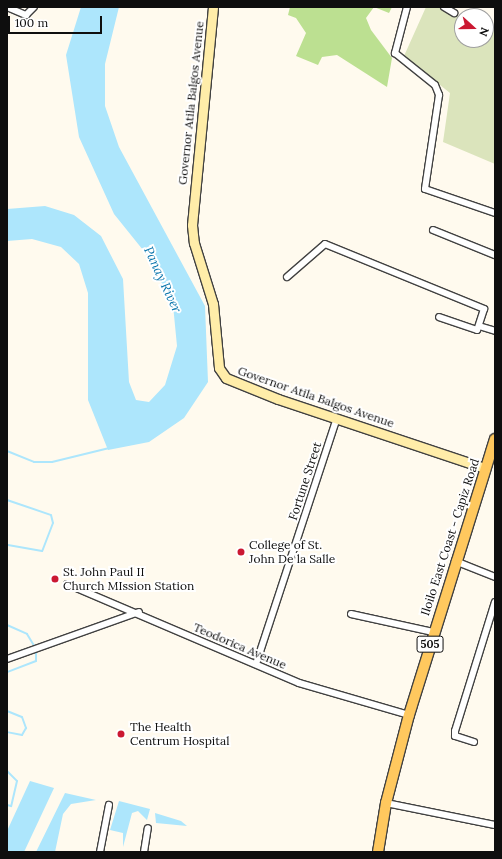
<!DOCTYPE html>
<html>
<head>
<meta charset="utf-8">
<style>
  body { margin:0 }
  #map { position:relative; width:502px; height:859px; overflow:hidden; background:#fffaee; font-family:Lora,serif }
  div>[style] { position:absolute }
  .forest>* { inset:0; background:#bce091 }
  .cemetery>* { inset:0; background:#dbe4bc }
  .water>* { inset:0; background:#ade6fc }
  .stream>* { height:2px; margin:-1px; padding:0 1px; transform-origin:1px; border-radius:1px; background:#ade6fc }
  .roads { filter:drop-shadow(1px 0 #414141) drop-shadow(-1px 0 #414141) drop-shadow(0 1px #414141) drop-shadow(0 -1px #414141) }
  .minor>* { height:6px; margin:-3px; padding:0 3px; transform-origin:3px; border-radius:3px; background:#fff }
  .secondary>* { height:9px; margin:-4.5px; padding:0 4.5px; transform-origin:4.5px; border-radius:4.5px; background:#ffeda9 }
  .primary>* { height:10px; margin:-5px; padding:0 5px; transform-origin:5px; border-radius:5px; background:#ffc85e }
  .dots>* { width:11px; height:11px; translate:-50% -50%; box-sizing:border-box; border:2px solid #fff; border-radius:50% }
  span { translate:-50% -50%; white-space:nowrap; text-align:center; line-height:1.15; -webkit-text-stroke:4px #fff; paint-order:stroke }
  .shield-label span { padding:1px 3px; background:#fff; border:1px solid; border-radius:3px; -webkit-text-stroke-width:0 }
  .shield-label { font-size:11px; color:#0e0e0e; font-weight:700 }
  .street-label { font-size:12px; color:#0e0e0e }
  .poi-label { font-size:12px; color:#0e0e0e }
  .left { translate:0 -50%; text-align:left }
  .water-label { font-size:13px; color:#0a75ac; font-style:italic }
  .frame { position:absolute; inset:0; border:8px solid #0e0e0e; pointer-events:none }
  .north { position:absolute; left:454px; top:8px; width:40px; height:40px; box-sizing:border-box; background:#fff; border:1px solid #9f9f9f; border-radius:50%; rotate:111deg; font-size:11px; font-weight:700; line-height:16px; text-align:center; color:#0e0e0e }
  .north::after { content:''; display:block; margin:auto; width:14px; height:18px; background:#cb1832; clip-path:polygon(50% 0,100% 100%,50% 72%,0 100%) }
  .scale { position:absolute; left:8px; top:16px; width:94px; height:18px; box-sizing:border-box; border:2px solid #0e0e0e; border-top:0; padding-left:5px; font-size:12px; line-height:14px; white-space:nowrap; color:#0e0e0e; -webkit-text-stroke:3px #fff; paint-order:stroke }
</style>
</head>
<body>
<div id="map">
  <div class="forest">
    <i style="clip-path:polygon(290px 7px,392px 7px,389px 13px,374px 7px,366px 18px,371px 30px,392px 58px,387px 87px,337px 55px,322px 57px,318px 65px,296px 56px,306px 33px,296px 18px,288px 15px)"></i>
  </div>
  <div class="cemetery">
    <i style="clip-path:polygon(426px 7px,437px 7px,462px 17px,462px 40px,486px 40px,486px 27px,495px 30px,495px 164px,443px 142px,450px 93px,404px 56px)"></i>
  </div>
  <div class="water">
    <i style="clip-path:polygon(81px 7px,119px 7px,105px 64px,105px 106px,119px 147px,205px 306px,208px 382px,184px 418px,149px 442px,108px 450px,88px 400px,88px 293px,79px 264px,61px 247px,32px 239px,7px 241px,7px 209px,45px 206px,74px 215px,101px 236px,123px 279px,129px 382px,136px 400px,149px 402px,165px 385px,177px 346px,173px 305px,147px 255px,114px 214px,79px 137px,66px 55px)"></i>
    <i style="clip-path:polygon(30px 781px,54px 788px,24px 852px,7px 852px,7px 831px)"></i>
    <i style="clip-path:polygon(65px 793px,96px 800px,71px 804px,63px 814px,55px 852px,36px 852px)"></i>
    <i style="clip-path:polygon(119px 801px,150px 809px,147px 820px,138px 811px,132px 813px,123px 847px,123px 833px,110px 830px)"></i>
    <i style="clip-path:polygon(155px 813px,181px 821px,187px 826px,156px 823px)"></i>
  </div>
  <div class="stream">
    <i style="left:7px;top:451px;width:29px;rotate:22deg"></i>
    <i style="left:34px;top:462px;width:18px"></i>
    <i style="left:52px;top:462px;width:59px;rotate:-13.8deg"></i>
    <i style="left:7px;top:500px;width:46px;rotate:18.8deg"></i>
    <i style="left:51px;top:515px;width:8px;rotate:76deg"></i>
    <i style="left:53px;top:523px;width:30px;rotate:111deg"></i>
    <i style="left:42px;top:551px;width:36px;rotate:-170deg"></i>
    <i style="left:7px;top:625px;width:22px;rotate:24deg"></i>
    <i style="left:27px;top:634px;width:17px;rotate:59deg"></i>
    <i style="left:36px;top:649px;width:12px;rotate:90deg"></i>
    <i style="left:36px;top:661px;width:31px;rotate:159deg"></i>
    <i style="left:7px;top:711px;width:16px;rotate:22deg"></i>
    <i style="left:22px;top:717px;width:12px;rotate:70deg"></i>
    <i style="left:26px;top:728px;width:8px;rotate:120deg"></i>
    <i style="left:22px;top:735px;width:15px;rotate:-169deg"></i>
    <i style="left:7px;top:771px;width:14px;rotate:45deg"></i>
    <i style="left:17px;top:781px;width:26px;rotate:103deg"></i>
    <i style="left:11px;top:806px;width:4px;rotate:-166deg"></i>
  </div>
  <div class="roads">
    <div class="minor">
      <i style="left:7px;top:7px;width:21px;rotate:23deg"></i>
      <i style="left:26px;top:15px;width:11px;rotate:-45deg"></i>
      <i style="left:407px;top:7px;width:48px;rotate:104.6deg"></i>
      <i style="left:395px;top:53px;width:51px;rotate:38.7deg"></i>
      <i style="left:435px;top:85px;width:11px;rotate:68deg"></i>
      <i style="left:439px;top:95px;width:95px;rotate:98.5deg"></i>
      <i style="left:425px;top:189px;width:74px;rotate:18.9deg"></i>
      <i style="left:444px;top:7px;width:12px;rotate:31deg"></i>
      <i style="left:433px;top:230px;width:67px;rotate:22deg"></i>
      <i style="left:287px;top:277px;width:50px;rotate:-41deg"></i>
      <i style="left:325px;top:244px;width:172px;rotate:22.2deg"></i>
      <i style="left:484px;top:309px;width:22px;rotate:108deg"></i>
      <i style="left:477px;top:330px;width:40px;rotate:-161.1deg"></i>
      <i style="left:479px;top:326px;width:17px;rotate:17deg"></i>
      <i style="left:455px;top:561px;width:43px;rotate:21.8deg"></i>
      <i style="left:67px;top:584px;width:252px;rotate:23.1deg"></i>
      <i style="left:299px;top:683px;width:115px;rotate:16.2deg"></i>
      <i style="left:351px;top:614px;width:84px;rotate:12.4deg"></i>
      <i style="left:7px;top:659px;width:140px;rotate:-19.6deg"></i>
      <i style="left:256px;top:664px;width:259px;rotate:-71.8deg"></i>
      <i style="left:474px;top:742px;width:20px;rotate:-162deg"></i>
      <i style="left:455px;top:736px;width:5px;rotate:-90deg"></i>
      <i style="left:455px;top:731px;width:135px;rotate:-72.8deg"></i>
      <i style="left:386px;top:803px;width:111px;rotate:11.4deg"></i>
      <i style="left:100px;top:852px;width:48px;rotate:-79.2deg"></i>
      <i style="left:144px;top:852px;width:24px;rotate:-81deg"></i>
    </div>
    <div class="secondary">
      <i style="left:213px;top:7px;width:219px;rotate:95.5deg"></i>
      <i style="left:192px;top:225px;width:18px;rotate:84deg"></i>
      <i style="left:194px;top:243px;width:64px;rotate:72.7deg"></i>
      <i style="left:213px;top:304px;width:64px;rotate:84.6deg"></i>
      <i style="left:219px;top:368px;width:12px;rotate:55deg"></i>
      <i style="left:226px;top:378px;width:56px;rotate:22deg"></i>
      <i style="left:278px;top:399px;width:217px;rotate:18.5deg"></i>
    </div>
    <div class="primary">
      <i style="left:378px;top:852px;width:50px;rotate:-80.7deg"></i>
      <i style="left:386px;top:803px;width:91px;rotate:-75.4deg"></i>
      <i style="left:409px;top:715px;width:289px;rotate:-72.7deg"></i>
    </div>
  </div>
  <div class="dots">
    <i style="left:241px;top:552px;background:#cb1832"></i>
    <i style="left:55px;top:579px;background:#cb1832"></i>
    <i style="left:121px;top:734px;background:#cb1832"></i>
  </div>
  <div class="shield-label">
    <span style="left:430px;top:644px">505</span>
  </div>
  <div class="street-label">
    <span style="left:191px;top:103px;rotate:-84deg">Governor Atila Balgos Avenue</span>
    <span style="left:316px;top:397px;rotate:19deg">Governor Atila Balgos Avenue</span>
    <span style="left:305px;top:481px;rotate:-72deg">Fortune Street</span>
    <span style="left:450px;top:537px;rotate:-72deg">Iloilo East Coast - Capiz Road</span>
    <span style="left:240px;top:646px;rotate:23deg">Teodorica Avenue</span>
  </div>
  <div class="poi-label">
    <span class="left" style="left:249px;top:552px">College of St.<br>John De la Salle</span>
    <span class="left" style="left:63px;top:579px">St. John Paul II<br>Church MIssion Station</span>
    <span class="left" style="left:130px;top:734px">The Health<br>Centrum Hospital</span>
  </div>
  <div class="water-label">
    <span style="left:162px;top:280px;rotate:65deg">Panay River</span>
  </div>
  <div class="frame"></div>
  <div class="north">N</div>
  <div class="scale">100 m</div>
</div>
</body>
</html>
